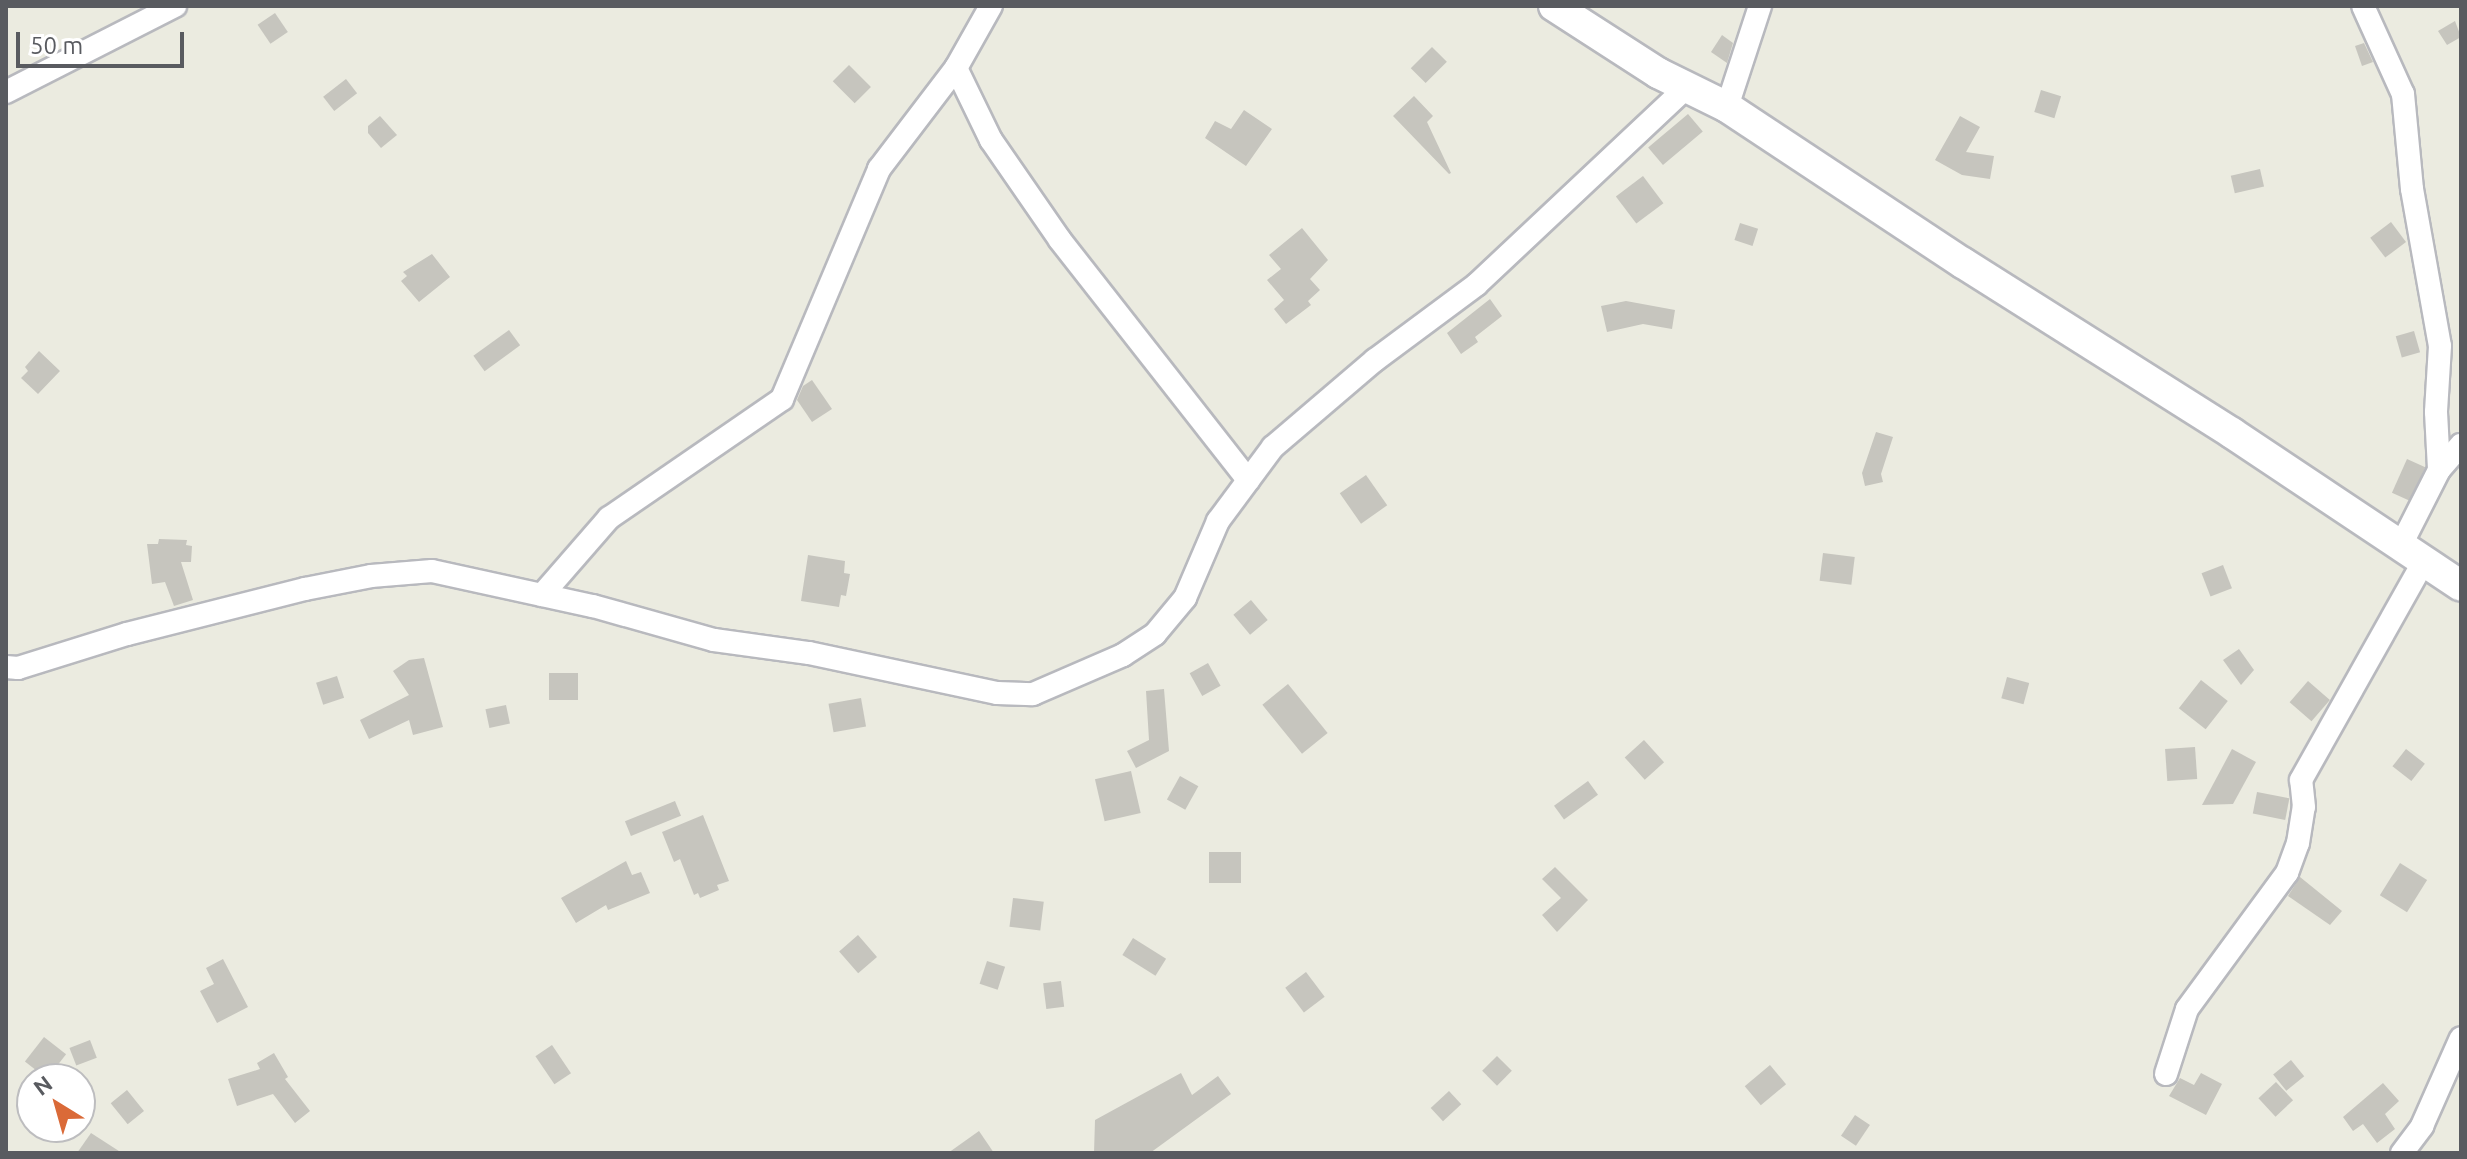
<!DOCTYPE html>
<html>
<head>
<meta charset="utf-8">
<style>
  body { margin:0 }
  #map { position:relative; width:2467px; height:1159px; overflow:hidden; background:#ebebe0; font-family:Ubuntu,sans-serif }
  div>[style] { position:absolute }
  .building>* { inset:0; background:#c6c5be; transform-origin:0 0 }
  .roads { filter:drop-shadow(2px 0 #b8b9be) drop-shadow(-2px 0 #b8b9be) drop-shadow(0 2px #b8b9be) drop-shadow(0 -2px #b8b9be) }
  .street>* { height:22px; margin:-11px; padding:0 11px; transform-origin:11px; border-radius:11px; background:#fff }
  .secondary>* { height:30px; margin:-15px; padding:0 15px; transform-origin:15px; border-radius:15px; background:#fff }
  span { translate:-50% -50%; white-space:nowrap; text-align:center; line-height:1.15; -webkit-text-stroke:7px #fff; paint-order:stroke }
  .frame { position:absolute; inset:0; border:8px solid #595b60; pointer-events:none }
  .north { position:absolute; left:16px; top:1063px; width:80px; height:80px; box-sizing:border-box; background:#fff; border:2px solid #bdbdbf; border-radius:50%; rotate:323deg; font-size:22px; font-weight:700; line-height:32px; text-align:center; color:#595b60 }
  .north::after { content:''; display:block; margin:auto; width:28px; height:36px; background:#da6a38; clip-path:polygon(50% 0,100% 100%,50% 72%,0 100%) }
  .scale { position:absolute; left:16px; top:32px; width:168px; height:36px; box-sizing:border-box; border:4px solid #595b60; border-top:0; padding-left:10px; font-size:24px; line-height:28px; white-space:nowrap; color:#595b60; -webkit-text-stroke:6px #fff; paint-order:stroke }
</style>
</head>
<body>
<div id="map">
  <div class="building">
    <i style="left:275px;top:13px;width:23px;height:21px;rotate:56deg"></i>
    <i style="clip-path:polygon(2455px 21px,2461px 37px,2447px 45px,2438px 31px)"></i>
    <i style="clip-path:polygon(1722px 35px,1733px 43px,1727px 63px,1711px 52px)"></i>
    <i style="clip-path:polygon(2364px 43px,2373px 62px,2362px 66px,2355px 46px)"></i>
    <i style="left:1432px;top:47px;width:21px;height:30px;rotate:45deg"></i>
    <i style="left:849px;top:65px;width:31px;height:23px;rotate:45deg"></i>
    <i style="left:346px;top:79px;width:18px;height:29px;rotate:52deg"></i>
    <i style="left:2041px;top:90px;width:21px;height:23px;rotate:17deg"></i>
    <i style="clip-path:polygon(1414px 96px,1433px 116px,1427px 122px,1451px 173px,1449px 174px,1393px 116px)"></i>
    <i style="clip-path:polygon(1244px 110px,1272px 129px,1246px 166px,1205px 138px,1215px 121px,1231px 129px)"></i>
    <i style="left:1688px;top:114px;width:23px;height:52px;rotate:50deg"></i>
    <i style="clip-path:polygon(380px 116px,397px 135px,381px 148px,368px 133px,368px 126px)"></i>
    <i style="clip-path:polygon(1960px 116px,1980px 127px,1966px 152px,1994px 156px,1990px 179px,1962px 175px,1935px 160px)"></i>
    <i style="left:2260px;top:169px;width:18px;height:30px;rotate:77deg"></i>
    <i style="left:1643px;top:176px;width:34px;height:34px;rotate:53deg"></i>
    <i style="left:2391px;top:222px;width:25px;height:26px;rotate:53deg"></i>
    <i style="left:1740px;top:223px;width:19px;height:18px;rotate:18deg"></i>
    <i style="clip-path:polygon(1302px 228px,1328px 260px,1310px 279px,1320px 290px,1308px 301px,1311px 305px,1286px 324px,1274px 309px,1284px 300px,1267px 280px,1281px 269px,1269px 255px)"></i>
    <i style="clip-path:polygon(432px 254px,450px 277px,419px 302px,401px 281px,407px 276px,403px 272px)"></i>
    <i style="clip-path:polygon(1490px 299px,1502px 316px,1475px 337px,1478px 342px,1461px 354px,1447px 333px)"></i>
    <i style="clip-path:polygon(1626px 301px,1675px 310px,1672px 329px,1643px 324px,1607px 332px,1601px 306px)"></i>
    <i style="left:509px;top:330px;width:19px;height:44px;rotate:54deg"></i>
    <i style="left:2414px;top:331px;width:22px;height:19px;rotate:74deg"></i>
    <i style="clip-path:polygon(39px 351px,60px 371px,38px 394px,21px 378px,28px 371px,25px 367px)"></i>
    <i style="clip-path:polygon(812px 380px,832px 409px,812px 422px,797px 400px,803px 386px)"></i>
    <i style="clip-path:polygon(1876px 432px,1893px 437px,1881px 474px,1883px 482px,1865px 486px,1862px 473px)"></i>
    <i style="left:2407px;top:459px;width:20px;height:37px;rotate:24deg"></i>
    <i style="left:1366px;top:475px;width:37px;height:32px;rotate:55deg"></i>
    <i style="clip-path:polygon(159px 539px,187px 540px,186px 545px,192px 546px,191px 562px,181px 562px,193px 600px,174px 606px,165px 582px,152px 584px,147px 544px,158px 544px)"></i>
    <i style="left:1823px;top:553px;width:32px;height:28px;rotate:7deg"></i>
    <i style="clip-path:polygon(808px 555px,845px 561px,844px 573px,850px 574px,846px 596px,841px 595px,839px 607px,801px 601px)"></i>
    <i style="left:2223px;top:565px;width:25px;height:23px;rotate:69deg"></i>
    <i style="left:1251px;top:600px;width:26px;height:23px;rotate:50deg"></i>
    <i style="clip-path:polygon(2239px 649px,2254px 670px,2241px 685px,2223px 660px)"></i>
    <i style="clip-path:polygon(424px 658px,443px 727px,413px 735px,409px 720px,369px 739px,360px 720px,409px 695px,393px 671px,409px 660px)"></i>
    <i style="left:1208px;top:663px;width:26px;height:21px;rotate:61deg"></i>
    <i style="left:549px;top:673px;width:29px;height:27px"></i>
    <i style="left:337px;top:676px;width:23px;height:22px;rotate:72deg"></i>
    <i style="left:2007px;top:677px;width:23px;height:22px;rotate:15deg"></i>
    <i style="left:2201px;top:680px;width:34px;height:36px;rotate:38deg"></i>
    <i style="left:2308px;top:681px;width:29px;height:28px;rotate:41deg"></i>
    <i style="left:1288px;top:684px;width:63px;height:33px;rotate:51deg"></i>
    <i style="clip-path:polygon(1164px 689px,1169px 751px,1136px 768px,1127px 751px,1149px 740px,1146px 691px)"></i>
    <i style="left:861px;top:698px;width:29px;height:33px;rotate:80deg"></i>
    <i style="left:506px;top:705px;width:19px;height:21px;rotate:78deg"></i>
    <i style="left:1644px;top:740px;width:30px;height:26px;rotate:48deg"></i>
    <i style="left:2195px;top:747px;width:32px;height:30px;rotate:86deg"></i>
    <i style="clip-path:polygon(2232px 749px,2256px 762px,2233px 804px,2202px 805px)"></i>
    <i style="left:2406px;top:749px;width:24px;height:22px;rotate:38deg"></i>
    <i style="left:1131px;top:771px;width:43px;height:37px;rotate:77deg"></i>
    <i style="left:1180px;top:776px;width:21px;height:27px;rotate:29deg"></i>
    <i style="left:1588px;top:781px;width:17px;height:42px;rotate:54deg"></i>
    <i style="left:2257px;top:792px;width:33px;height:22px;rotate:11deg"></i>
    <i style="left:675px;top:801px;width:16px;height:54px;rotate:68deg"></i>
    <i style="clip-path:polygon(703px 815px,729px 881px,717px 885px,719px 890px,700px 898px,698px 893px,694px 895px,680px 859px,674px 862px,662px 832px)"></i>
    <i style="left:1241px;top:852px;width:31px;height:32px;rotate:90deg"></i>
    <i style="clip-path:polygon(626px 861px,632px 875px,641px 872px,650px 893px,608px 910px,606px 905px,576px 923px,561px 898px)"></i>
    <i style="left:2400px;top:863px;width:32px;height:38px;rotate:32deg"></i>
    <i style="clip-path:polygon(1555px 867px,1588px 900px,1557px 932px,1542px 915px,1561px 898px,1542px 879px)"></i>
    <i style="clip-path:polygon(2300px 877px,2342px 911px,2330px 925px,2288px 896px)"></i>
    <i style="left:1013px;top:898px;width:31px;height:29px;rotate:7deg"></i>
    <i style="left:858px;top:935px;width:29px;height:25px;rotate:49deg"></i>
    <i style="left:1133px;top:938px;width:39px;height:20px;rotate:32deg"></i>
    <i style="clip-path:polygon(223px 959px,248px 1007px,217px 1023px,200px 991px,214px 984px,206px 968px)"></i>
    <i style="left:987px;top:961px;width:19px;height:24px;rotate:18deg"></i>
    <i style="left:1306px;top:972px;width:31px;height:26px;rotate:53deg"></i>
    <i style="left:1061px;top:981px;width:26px;height:18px;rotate:83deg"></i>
    <i style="left:44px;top:1037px;width:28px;height:31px;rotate:38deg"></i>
    <i style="left:90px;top:1040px;width:19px;height:22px;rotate:69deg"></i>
    <i style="left:552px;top:1045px;width:34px;height:20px;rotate:56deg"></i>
    <i style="clip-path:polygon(274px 1053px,288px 1077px,285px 1079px,310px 1111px,295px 1123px,273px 1094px,237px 1106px,228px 1079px,260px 1069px,257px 1063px)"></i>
    <i style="left:1497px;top:1056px;width:21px;height:21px;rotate:45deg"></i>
    <i style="left:2291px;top:1060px;width:21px;height:23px;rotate:51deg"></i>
    <i style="left:1770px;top:1065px;width:25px;height:33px;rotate:50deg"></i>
    <i style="clip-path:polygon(1181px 1073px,1192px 1095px,1218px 1076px,1231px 1094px,1150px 1153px,1094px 1153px,1095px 1120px)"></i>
    <i style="clip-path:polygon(2201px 1073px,2222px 1084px,2206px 1115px,2169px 1096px,2180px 1078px,2194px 1085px)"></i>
    <i style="left:2276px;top:1082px;width:25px;height:24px;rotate:47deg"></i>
    <i style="clip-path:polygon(2383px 1083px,2399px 1101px,2385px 1114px,2395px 1129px,2377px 1143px,2363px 1124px,2353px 1131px,2343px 1117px)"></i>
    <i style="left:127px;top:1090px;width:27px;height:21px;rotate:51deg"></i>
    <i style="left:1449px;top:1091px;width:18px;height:25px;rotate:47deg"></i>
    <i style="left:1855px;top:1115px;width:18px;height:25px;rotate:34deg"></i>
    <i style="clip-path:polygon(979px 1131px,994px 1153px,948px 1153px)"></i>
    <i style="clip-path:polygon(91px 1133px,122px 1153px,77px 1153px)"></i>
  </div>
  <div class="roads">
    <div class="street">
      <i style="left:2363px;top:6px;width:97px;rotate:65.6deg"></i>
      <i style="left:2403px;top:94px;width:95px;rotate:84.6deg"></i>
      <i style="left:2412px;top:189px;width:159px;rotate:79.9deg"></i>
      <i style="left:2440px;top:346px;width:66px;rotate:93.5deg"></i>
      <i style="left:2436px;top:412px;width:58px;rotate:87deg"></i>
      <i style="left:956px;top:68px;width:80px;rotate:64.1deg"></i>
      <i style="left:991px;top:140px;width:121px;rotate:55.4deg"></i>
      <i style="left:1060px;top:240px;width:305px;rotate:51.9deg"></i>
      <i style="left:6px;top:92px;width:190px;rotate:-27deg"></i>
      <i style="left:1727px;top:107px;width:106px;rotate:-71.9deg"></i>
      <i style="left:2400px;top:547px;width:86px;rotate:-63.1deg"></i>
      <i style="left:2439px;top:470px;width:33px;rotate:-49deg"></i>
      <i style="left:542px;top:595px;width:102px;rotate:-49deg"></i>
      <i style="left:609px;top:518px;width:210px;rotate:-34.5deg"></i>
      <i style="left:782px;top:399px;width:250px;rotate:-67.1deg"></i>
      <i style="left:879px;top:169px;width:127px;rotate:-52.7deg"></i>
      <i style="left:956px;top:68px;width:71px;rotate:-60.6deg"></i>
      <i style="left:6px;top:667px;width:12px;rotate:5deg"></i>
      <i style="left:18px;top:668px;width:114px;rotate:-17.3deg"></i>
      <i style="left:127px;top:634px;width:184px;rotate:-14.2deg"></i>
      <i style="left:305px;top:589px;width:67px;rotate:-11.1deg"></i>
      <i style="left:371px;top:576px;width:61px;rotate:-4.7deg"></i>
      <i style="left:432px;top:571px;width:165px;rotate:12.3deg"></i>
      <i style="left:593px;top:606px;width:126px;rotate:15.7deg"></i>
      <i style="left:714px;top:640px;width:96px;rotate:7.8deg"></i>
      <i style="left:809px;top:653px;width:192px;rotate:12deg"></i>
      <i style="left:997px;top:693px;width:36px;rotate:2deg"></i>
      <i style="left:1033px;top:694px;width:98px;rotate:-23.4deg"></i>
      <i style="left:1123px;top:655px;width:38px;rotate:-33deg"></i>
      <i style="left:1155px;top:634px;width:47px;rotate:-50.2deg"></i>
      <i style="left:1185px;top:598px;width:84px;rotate:-66.8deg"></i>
      <i style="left:1218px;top:521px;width:92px;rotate:-53.4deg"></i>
      <i style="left:1273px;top:447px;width:134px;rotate:-40.5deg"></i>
      <i style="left:1375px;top:360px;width:126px;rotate:-36.6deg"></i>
      <i style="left:1476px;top:285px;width:291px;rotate:-43.2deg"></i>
      <i style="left:2166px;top:1074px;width:68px;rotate:-72.1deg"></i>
      <i style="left:2187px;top:1009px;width:169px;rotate:-53.7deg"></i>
      <i style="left:2287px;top:873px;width:32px;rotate:-70deg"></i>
      <i style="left:2298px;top:843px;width:36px;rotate:-81deg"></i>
      <i style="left:2304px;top:807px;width:27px;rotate:-96deg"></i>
      <i style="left:2301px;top:780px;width:249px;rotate:-60.7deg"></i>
      <i style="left:2402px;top:1153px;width:34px;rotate:-53deg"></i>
      <i style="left:2422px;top:1126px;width:96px;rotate:-66.1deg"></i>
    </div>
    <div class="secondary">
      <i style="left:1554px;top:6px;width:124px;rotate:32.8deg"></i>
      <i style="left:1658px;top:73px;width:77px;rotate:26.2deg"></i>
      <i style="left:1727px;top:107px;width:283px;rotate:33.5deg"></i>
      <i style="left:1963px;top:263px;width:318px;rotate:32.3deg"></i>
      <i style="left:2232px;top:433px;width:275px;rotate:33.7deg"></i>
    </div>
  </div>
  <div class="frame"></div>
  <div class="north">N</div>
  <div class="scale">50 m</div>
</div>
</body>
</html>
